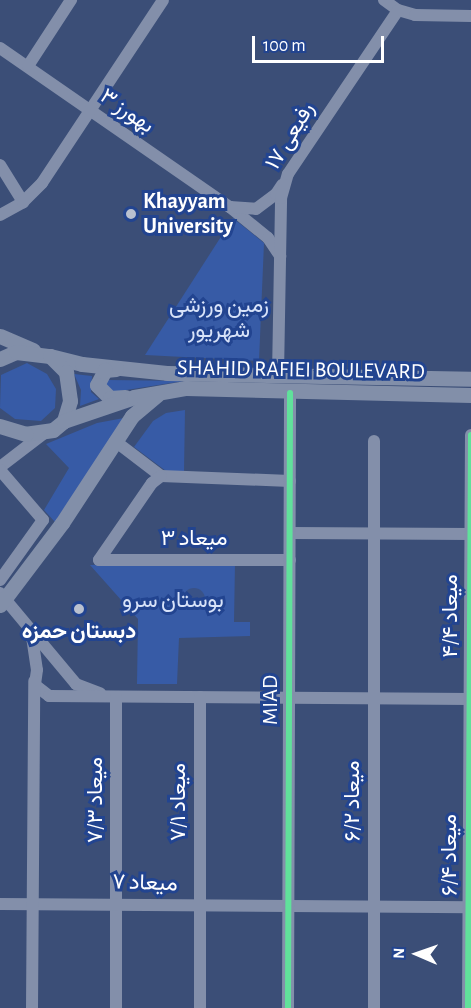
<!DOCTYPE html>
<html>
<head>
<meta charset="utf-8">
<style>
  body { margin:0 }
  #map { position:relative; width:471px; height:1008px; overflow:hidden; background:#3b4e77; font-family:"Alegreya Sans",Vazirmatn,sans-serif }
  div>[style] { position:absolute }
  .green>* { inset:0; background:#375ba6 }
  .water>* { inset:0; background:#395287 }
  .round { border-radius:50% }
  .minor>* { height:12px; margin:-6px; padding:0 6px; transform-origin:6px; border-radius:6px; background:#838faa }
  .major>* { height:15px; margin:-7.5px; padding:0 7.5px; transform-origin:7.5px; border-radius:7.5px; background:#828fa9 }
  .cycleway>* { height:6px; margin:-3px; padding:0 3px; transform-origin:3px; border-radius:3px; background:#60e19b }
  .dots>* { width:16px; height:16px; translate:-50% -50%; box-sizing:border-box; border:3px solid #224490; border-radius:50% }
  span { translate:-50% -50%; white-space:nowrap; text-align:center; line-height:1.15; -webkit-text-stroke:6px #224490; paint-order:stroke }
  .street-label { font-size:22px; color:#fff }
  .poi-label { font-size:22px; color:#fff; font-weight:700 }
  .left { translate:0 -50%; text-align:left }
  .park-label { font-size:22px; color:#d8e3f9 }
  .north { position:absolute; left:387px; top:924px; width:60px; height:60px; -webkit-text-stroke:4px #224490; paint-order:stroke; rotate:272deg; font-size:16px; font-weight:700; line-height:24px; text-align:center; color:#fff }
  .north::after { content:''; display:block; margin:auto; width:21px; height:27px; background:#fff; clip-path:polygon(50% 0,100% 100%,50% 72%,0 100%) }
  .scale { position:absolute; left:252px; top:36px; width:132px; height:27px; box-sizing:border-box; border:3px solid #fff; border-top:0; padding-left:8px; font-size:18px; line-height:21px; white-space:nowrap; color:#fff; -webkit-text-stroke:4px #224490; paint-order:stroke }
</style>
</head>
<body>
<div id="map">
  <div class="green">
    <i style="clip-path:polygon(233px 218px,264px 243px,259px 361px,145px 355px)"></i>
    <i style="clip-path:polygon(27px 363px,47px 374px,56px 389px,55px 408px,41px 421px,15px 419px,0 408px,1px 375px)"></i>
    <i style="clip-path:polygon(74px 374px,92px 376px,91px 392px,99px 399px,80px 406px,81px 390px)"></i>
    <i style="clip-path:polygon(108px 380px,184px 381px,107px 393px,103px 382px)"></i>
    <i style="clip-path:polygon(185px 410px,184px 471px,166px 471px,134px 447px,153px 421px,166px 413px)"></i>
    <i style="clip-path:polygon(124px 418px,55px 522px,44px 510px,69px 468px,46px 444px,97px 423px)"></i>
    <i style="clip-path:polygon(235px 563px,234px 622px,250px 622px,250px 636px,179px 638px,177px 684px,137px 684px,138px 619px,90px 565px)"></i>
  </div>
  <div class="water">
    <i class="round" style="left:183px;top:588px;width:22px;height:22px"></i>
  </div>
  <div class="minor">
    <i style="left:384px;top:0;width:17px;rotate:36deg"></i>
    <i style="left:398px;top:10px;width:18px;rotate:16deg"></i>
    <i style="left:415px;top:15px;width:56px;rotate:1deg"></i>
    <i style="left:0;top:48px;width:280px;rotate:34.7deg"></i>
    <i style="left:230px;top:207px;width:49px;rotate:39.2deg"></i>
    <i style="left:268px;top:238px;width:22px;rotate:56deg"></i>
    <i style="left:28px;top:66px;width:79px;rotate:-56.9deg"></i>
    <i style="left:0;top:165px;width:44px;rotate:58.1deg"></i>
    <i style="left:230px;top:207px;width:26px;rotate:4deg"></i>
    <i style="left:256px;top:209px;width:25px;rotate:-37deg"></i>
    <i style="left:276px;top:194px;width:11px;rotate:-56deg"></i>
    <i style="left:0;top:215px;width:26px;rotate:-29deg"></i>
    <i style="left:23px;top:202px;width:27px;rotate:-45deg"></i>
    <i style="left:42px;top:183px;width:219px;rotate:-56.5deg"></i>
    <i style="left:278px;top:375px;width:177px;rotate:-89deg"></i>
    <i style="left:281px;top:198px;width:25px;rotate:-74deg"></i>
    <i style="left:288px;top:174px;width:197px;rotate:-56.1deg"></i>
    <i style="left:115px;top:441px;width:58px;rotate:37.3deg"></i>
    <i style="left:0;top:467px;width:54px;rotate:-37.5deg"></i>
    <i style="left:0;top:470px;width:66px;rotate:49.3deg"></i>
    <i style="left:43px;top:520px;width:74px;rotate:125.6deg"></i>
    <i style="left:161px;top:476px;width:129px;rotate:2.2deg"></i>
    <i style="left:290px;top:533px;width:181px;rotate:0.3deg"></i>
    <i style="left:99px;top:560px;width:191px"></i>
    <i style="left:99px;top:560px;width:93px;rotate:-55.5deg"></i>
    <i style="left:152px;top:483px;width:11px;rotate:-38deg"></i>
    <i style="left:0;top:593px;width:119px;rotate:50.1deg"></i>
    <i style="left:76px;top:684px;width:26px;rotate:21deg"></i>
    <i style="left:31px;top:630px;width:40px;rotate:81.5deg"></i>
    <i style="left:37px;top:670px;width:15px;rotate:98deg"></i>
    <i style="left:35px;top:685px;width:18px;rotate:38deg"></i>
    <i style="left:49px;top:696px;width:422px;rotate:0.4deg"></i>
    <i style="left:116px;top:697px;width:311px;rotate:90deg"></i>
    <i style="left:0;top:904px;width:471px;rotate:0.4deg"></i>
    <i style="left:32px;top:1008px;width:327px;rotate:-89.6deg"></i>
    <i style="left:200px;top:1008px;width:311px;rotate:-90deg"></i>
    <i style="left:288px;top:1008px;width:615px;rotate:-89.81deg"></i>
    <i style="left:374px;top:1008px;width:567px;rotate:-90deg"></i>
    <i style="left:468px;top:1008px;width:573px;rotate:-89.7deg"></i>
  </div>
  <div class="major">
    <i style="left:0;top:336px;width:36px;rotate:23deg"></i>
    <i style="left:50px;top:356px;width:33px;rotate:14deg"></i>
    <i style="left:82px;top:364px;width:85px;rotate:6deg"></i>
    <i style="left:167px;top:373px;width:304px;rotate:1.1deg"></i>
    <i style="left:0;top:359px;width:17px;rotate:-24deg"></i>
    <i style="left:16px;top:352px;width:34px;rotate:7deg"></i>
    <i style="left:50px;top:356px;width:23px;rotate:45deg"></i>
    <i style="left:66px;top:372px;width:29px;rotate:82deg"></i>
    <i style="left:70px;top:401px;width:21px;rotate:107deg"></i>
    <i style="left:64px;top:421px;width:14px;rotate:141deg"></i>
    <i style="left:53px;top:430px;width:27px;rotate:172deg"></i>
    <i style="left:26px;top:434px;width:27px;rotate:-163deg"></i>
    <i style="left:116px;top:369px;width:11px;rotate:175deg"></i>
    <i style="left:105px;top:370px;width:17px;rotate:118deg"></i>
    <i style="left:97px;top:385px;width:18px;rotate:45deg"></i>
    <i style="left:110px;top:398px;width:15px;rotate:-4deg"></i>
    <i style="left:64px;top:421px;width:74px;rotate:-18.9deg"></i>
    <i style="left:134px;top:397px;width:53px;rotate:-9.8deg"></i>
    <i style="left:186px;top:388px;width:285px;rotate:1.4deg"></i>
    <i style="left:0;top:605px;width:103px;rotate:-52.9deg"></i>
    <i style="left:62px;top:523px;width:128px;rotate:-56.8deg"></i>
    <i style="left:132px;top:416px;width:33px;rotate:-40deg"></i>
  </div>
  <div class="cycleway">
    <i style="left:288px;top:1008px;width:615px;rotate:-89.81deg"></i>
    <i style="left:468px;top:1008px;width:573px;rotate:-89.7deg"></i>
  </div>
  <div class="dots">
    <i style="left:131px;top:214px;background:#bac1cf"></i>
    <i style="left:79px;top:609px;background:#bac1cf"></i>
  </div>
  <div class="street-label">
    <span style="left:127px;top:111px;rotate:35deg">بهورز ۳</span>
    <span style="left:290px;top:136px;rotate:-59deg">رفیعی ۱۷</span>
    <span style="left:301px;top:370px;rotate:1deg">SHAHID RAFIEI BOULEVARD</span>
    <span style="left:194px;top:539px">میعاد ۳</span>
    <span style="left:451px;top:616px;rotate:-90deg">میعاد ۴/۴</span>
    <span style="left:271px;top:700px;rotate:-90deg">MIAD</span>
    <span style="left:96px;top:800px;rotate:-90deg">میعاد ۷/۳</span>
    <span style="left:353px;top:801px;rotate:-90deg">میعاد ۶/۲</span>
    <span style="left:179px;top:802px;rotate:-90deg">میعاد ۷/۱</span>
    <span style="left:450px;top:855px;rotate:-90deg">میعاد ۶/۴</span>
    <span style="left:145px;top:883px;rotate:2deg">میعاد ۷</span>
  </div>
  <div class="poi-label">
    <span class="left" style="left:143px;top:214px">Khayyam<br>University</span>
    <span style="left:79px;top:632px">دبستان حمزه</span>
  </div>
  <div class="park-label">
    <span style="left:219px;top:318px">زمین ورزشی<br>شهریور</span>
    <span style="left:173px;top:601px">بوستان سرو</span>
  </div>
  <div class="north">N</div>
  <div class="scale">100 m</div>
</div>
</body>
</html>
